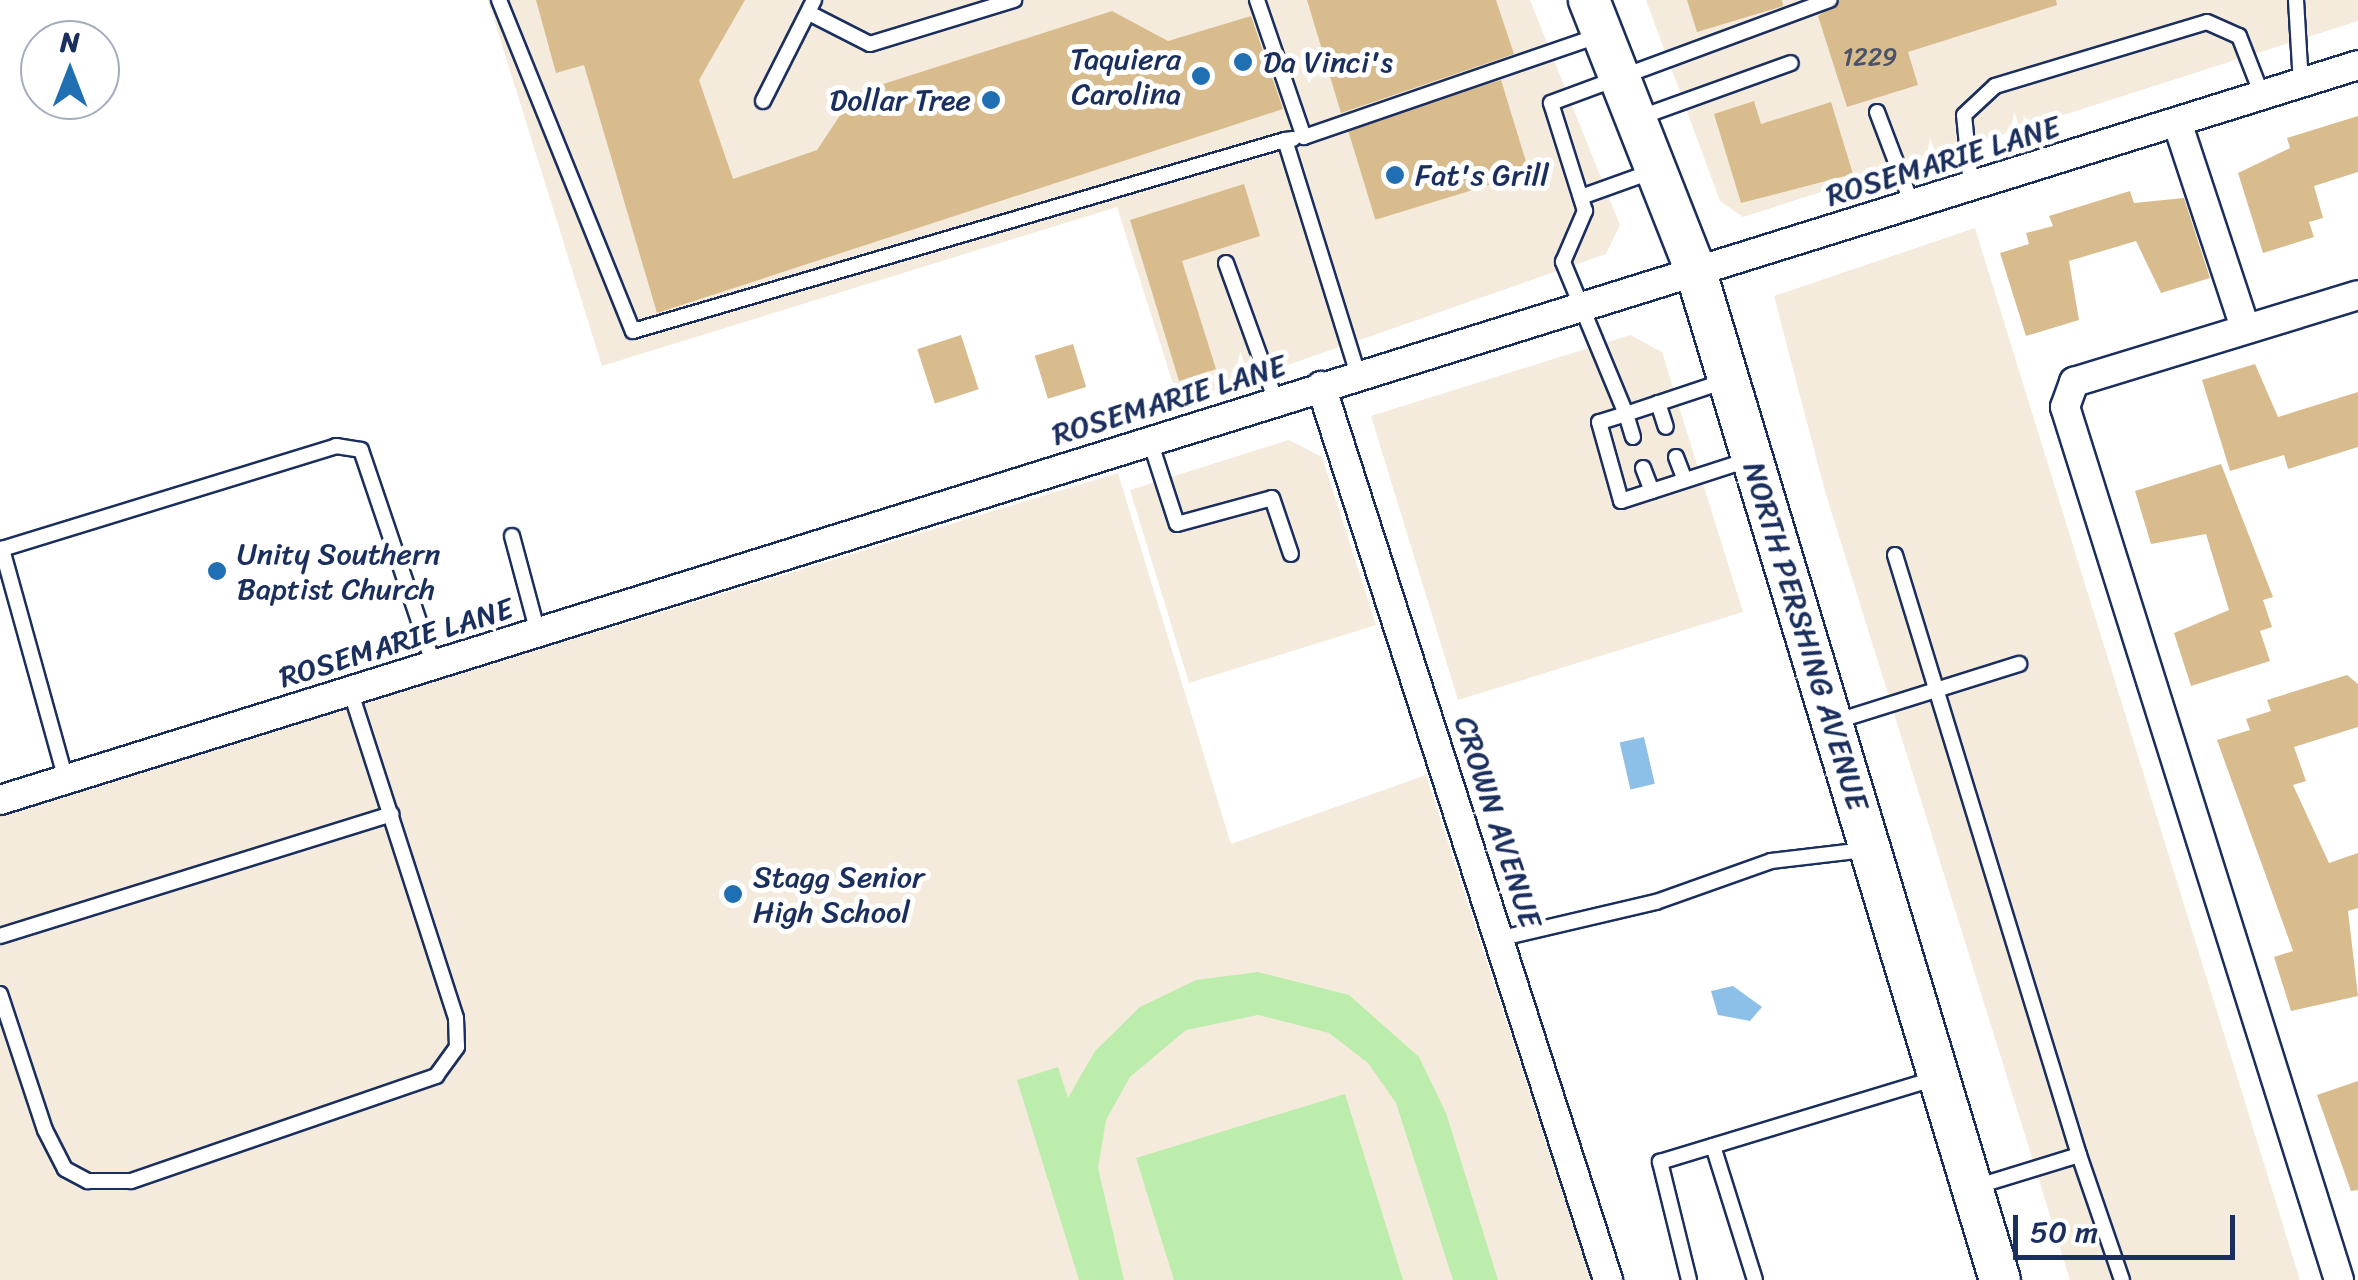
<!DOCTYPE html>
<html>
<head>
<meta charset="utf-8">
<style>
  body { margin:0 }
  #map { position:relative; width:2358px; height:1280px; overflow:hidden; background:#fff; font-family:Sriracha,sans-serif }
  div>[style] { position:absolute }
  .built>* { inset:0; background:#f4ebdd }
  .green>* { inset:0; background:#bcedac }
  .water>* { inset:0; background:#8dc0e9; transform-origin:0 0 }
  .building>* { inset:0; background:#d9bc8d; transform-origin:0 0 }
  .roads { filter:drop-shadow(2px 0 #1b2f5e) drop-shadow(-2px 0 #1b2f5e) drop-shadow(0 2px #1b2f5e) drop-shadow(0 -2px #1b2f5e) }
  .lane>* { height:14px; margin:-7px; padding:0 7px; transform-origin:7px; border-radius:7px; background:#fff }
  .street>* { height:28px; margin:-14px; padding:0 14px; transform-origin:14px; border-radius:14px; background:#fff }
  .secondary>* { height:40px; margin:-20px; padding:0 20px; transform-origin:20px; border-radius:20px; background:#fff }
  .dots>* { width:28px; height:28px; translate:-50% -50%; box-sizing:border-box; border:5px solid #fff; border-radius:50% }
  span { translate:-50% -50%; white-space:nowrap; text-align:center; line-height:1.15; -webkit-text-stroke:10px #fff; paint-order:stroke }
  .number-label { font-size:25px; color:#4a526a }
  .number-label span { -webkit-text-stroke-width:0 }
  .poi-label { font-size:30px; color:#1b2f5e }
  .right { translate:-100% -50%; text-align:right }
  .left { translate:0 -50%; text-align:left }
  .street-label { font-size:30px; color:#1b2f5e }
  .north { position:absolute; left:20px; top:20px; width:100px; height:100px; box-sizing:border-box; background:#fff; border:2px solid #a4acbf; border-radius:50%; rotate:0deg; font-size:28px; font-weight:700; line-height:40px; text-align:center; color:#1b2f5e }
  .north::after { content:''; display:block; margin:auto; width:35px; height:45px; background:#1f6fb2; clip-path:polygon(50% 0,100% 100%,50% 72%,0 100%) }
  .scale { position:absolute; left:2013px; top:1215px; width:222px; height:45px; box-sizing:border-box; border:5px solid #1b2f5e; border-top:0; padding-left:12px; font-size:30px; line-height:35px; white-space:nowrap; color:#1b2f5e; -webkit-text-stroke:8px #fff; paint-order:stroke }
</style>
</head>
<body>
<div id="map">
  <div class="built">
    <i style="clip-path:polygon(488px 0,1530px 0,1620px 225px,1606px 254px,1179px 403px,1117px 207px,602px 366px)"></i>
    <i style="clip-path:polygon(1646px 0,2358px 0,2358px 21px,1743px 217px,1720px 201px)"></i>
    <i style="clip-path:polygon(1975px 228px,2300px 1280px,2070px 1280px,1824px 488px,1774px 296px)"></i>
    <i style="clip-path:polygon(1630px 335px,1662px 352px,1743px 612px,1458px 700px,1371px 416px)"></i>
    <i style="clip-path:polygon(1289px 440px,1322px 457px,1376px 625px,1189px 683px,1130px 490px)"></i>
    <i style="clip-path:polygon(1118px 473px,1231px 844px,1426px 775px,1591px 1280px,0 1280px,0 814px)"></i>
  </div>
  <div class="green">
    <i style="clip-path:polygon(1258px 972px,1349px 995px,1419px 1057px,1446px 1113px,1498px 1280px,1453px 1280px,1396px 1103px,1368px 1063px,1329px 1033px,1258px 1015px,1186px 1030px,1130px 1077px,1106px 1120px,1098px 1168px,1124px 1280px,1079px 1280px,1017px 1080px,1058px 1067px,1068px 1098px,1095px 1051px,1140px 1007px,1196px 980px)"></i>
    <i style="clip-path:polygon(1345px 1094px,1403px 1280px,1174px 1280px,1136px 1158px)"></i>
  </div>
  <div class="water">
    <i style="left:1644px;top:737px;width:48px;height:25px;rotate:77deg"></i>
    <i style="clip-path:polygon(1733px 986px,1762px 1007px,1750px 1021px,1718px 1015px,1711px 991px)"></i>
  </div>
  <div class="building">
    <i style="clip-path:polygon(536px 0,745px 0,699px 80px,733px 179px,817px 150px,855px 93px,1112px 11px,1168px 41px,1251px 16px,1283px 109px,657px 313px,584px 65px,556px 73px)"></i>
    <i style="clip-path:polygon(1307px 0,1496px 0,1514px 54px,1341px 113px)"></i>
    <i style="clip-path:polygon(1687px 0,1782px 0,1783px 6px,1697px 32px)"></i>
    <i style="clip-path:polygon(1840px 0,2056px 0,2057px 5px,1908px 52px,1918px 85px,1847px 107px,1818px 16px)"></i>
    <i style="left:1501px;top:80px;width:97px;height:161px;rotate:73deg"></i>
    <i style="clip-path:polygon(1754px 101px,1761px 124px,1831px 102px,1853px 174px,1741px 203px,1714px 114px)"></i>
    <i style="clip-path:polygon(2358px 116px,2358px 172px,2314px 186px,2323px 218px,2309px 222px,2314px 237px,2263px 253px,2238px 173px,2290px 148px,2287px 138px)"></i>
    <i style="clip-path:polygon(1244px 184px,1260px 236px,1182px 261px,1216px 369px,1179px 381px,1130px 220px)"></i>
    <i style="clip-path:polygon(2130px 191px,2134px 203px,2184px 198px,2210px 278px,2161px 293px,2136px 241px,2069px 261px,2079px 320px,2026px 336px,2000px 253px,2029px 244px,2026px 233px,2053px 226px,2049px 216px)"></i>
    <i style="left:961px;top:335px;width:57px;height:46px;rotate:72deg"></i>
    <i style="left:1073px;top:344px;width:45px;height:40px;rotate:73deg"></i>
    <i style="clip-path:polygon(2255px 364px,2278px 417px,2358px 392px,2358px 447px,2288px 469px,2284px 455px,2230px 471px,2202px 380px)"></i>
    <i style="clip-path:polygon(2221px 464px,2273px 597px,2263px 600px,2272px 627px,2260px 631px,2270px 661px,2191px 686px,2174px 633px,2229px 610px,2206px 534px,2151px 544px,2135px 491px)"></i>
    <i style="clip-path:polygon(2347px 675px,2358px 684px,2358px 727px,2294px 747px,2306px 781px,2293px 785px,2329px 863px,2358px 853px,2358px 908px,2348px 911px,2358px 996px,2291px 1011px,2274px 957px,2293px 951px,2217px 740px,2250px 730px,2246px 719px,2271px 711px,2267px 700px)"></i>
    <i style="clip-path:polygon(2358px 1081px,2358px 1190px,2351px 1191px,2317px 1095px)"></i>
  </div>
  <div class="roads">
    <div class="lane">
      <i style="left:499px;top:0;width:357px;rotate:68deg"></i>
      <i style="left:633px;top:331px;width:679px;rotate:-16.33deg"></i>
      <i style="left:1257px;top:0;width:145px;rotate:71.1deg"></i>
      <i style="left:1304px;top:137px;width:314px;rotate:-19deg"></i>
      <i style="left:2296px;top:0;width:83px;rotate:86.6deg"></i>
      <i style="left:811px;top:14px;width:66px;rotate:27deg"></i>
      <i style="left:870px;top:44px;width:151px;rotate:-17deg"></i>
      <i style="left:763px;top:101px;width:113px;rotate:-63.2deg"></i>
      <i style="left:1877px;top:112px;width:98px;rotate:69.2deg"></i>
      <i style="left:1641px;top:117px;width:159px;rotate:-19.8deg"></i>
      <i style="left:1293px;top:139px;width:8px;rotate:173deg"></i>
      <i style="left:1285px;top:140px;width:246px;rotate:72.7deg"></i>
      <i style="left:1971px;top:186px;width:71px;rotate:-95.6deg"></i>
      <i style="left:1964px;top:115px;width:42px;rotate:-43.1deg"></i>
      <i style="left:1995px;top:86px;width:221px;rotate:-16.8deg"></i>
      <i style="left:2207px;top:22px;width:35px;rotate:24deg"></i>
      <i style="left:2239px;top:36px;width:63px;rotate:68.7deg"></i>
      <i style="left:1581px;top:197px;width:74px;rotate:-19.7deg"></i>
      <i style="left:1226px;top:263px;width:147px;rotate:70.1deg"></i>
      <i style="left:1728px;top:380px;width:108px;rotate:161.6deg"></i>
      <i style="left:1626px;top:414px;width:165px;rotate:-112.5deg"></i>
      <i style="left:1563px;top:262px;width:56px;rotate:-66.7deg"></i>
      <i style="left:1585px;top:211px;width:113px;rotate:-107.5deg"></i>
      <i style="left:1551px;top:103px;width:297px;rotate:-20.3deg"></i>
      <i style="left:1658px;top:403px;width:25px;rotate:72deg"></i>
      <i style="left:1633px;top:437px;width:24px;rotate:-107deg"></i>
      <i style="left:1626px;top:414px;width:28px;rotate:163deg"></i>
      <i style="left:1599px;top:422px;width:82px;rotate:74.4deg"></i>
      <i style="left:1621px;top:501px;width:137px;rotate:-17.9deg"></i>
      <i style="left:1150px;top:441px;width:87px;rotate:72deg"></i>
      <i style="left:1177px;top:524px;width:98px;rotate:-15.3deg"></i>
      <i style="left:1272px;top:498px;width:59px;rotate:71.3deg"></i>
      <i style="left:1676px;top:457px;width:25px;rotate:69deg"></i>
      <i style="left:1643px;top:468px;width:25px;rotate:69deg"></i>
      <i style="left:512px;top:536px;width:100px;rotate:75deg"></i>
      <i style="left:1895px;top:555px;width:628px;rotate:72.95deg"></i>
      <i style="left:2079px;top:1155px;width:106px;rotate:162.9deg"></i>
      <i style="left:1837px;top:721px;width:191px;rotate:-17.4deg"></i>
      <i style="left:66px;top:780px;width:240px;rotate:-105.5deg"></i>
      <i style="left:2px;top:549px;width:350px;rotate:-17.1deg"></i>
      <i style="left:336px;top:446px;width:25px;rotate:9deg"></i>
      <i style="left:361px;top:450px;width:228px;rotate:71.3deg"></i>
      <i style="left:0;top:936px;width:410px;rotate:-17.3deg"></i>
      <i style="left:1502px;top:938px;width:158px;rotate:-13.2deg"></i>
      <i style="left:1656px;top:902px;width:122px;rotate:-19.6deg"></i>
      <i style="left:1771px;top:861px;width:94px;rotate:-6.7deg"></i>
      <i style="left:0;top:994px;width:143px;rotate:71.7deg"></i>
      <i style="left:45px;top:1130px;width:44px;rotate:62.9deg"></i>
      <i style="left:65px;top:1169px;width:26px;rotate:28deg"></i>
      <i style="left:88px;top:1181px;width:43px"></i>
      <i style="left:131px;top:1181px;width:323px;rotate:-19deg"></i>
      <i style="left:436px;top:1076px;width:36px;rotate:-54deg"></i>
      <i style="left:457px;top:1047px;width:29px;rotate:-92deg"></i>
      <i style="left:456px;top:1018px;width:342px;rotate:-107.9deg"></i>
      <i style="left:1713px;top:1146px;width:140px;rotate:72.6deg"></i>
      <i style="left:2079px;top:1155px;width:132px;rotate:71deg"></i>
      <i style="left:1689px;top:1280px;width:122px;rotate:-103.8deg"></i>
      <i style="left:1660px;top:1162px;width:286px;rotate:-16.9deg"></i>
    </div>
    <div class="street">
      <i style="left:2177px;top:122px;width:217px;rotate:71.7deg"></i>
      <i style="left:1321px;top:386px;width:939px;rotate:72.2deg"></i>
      <i style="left:0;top:800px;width:2470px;rotate:-17.31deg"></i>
      <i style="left:2339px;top:1280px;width:915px;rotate:-107.42deg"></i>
      <i style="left:2065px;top:407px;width:27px;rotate:-70deg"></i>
      <i style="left:2074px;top:382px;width:297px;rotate:-17deg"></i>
    </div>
    <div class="secondary">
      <i style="left:1589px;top:0;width:292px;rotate:68.5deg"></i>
      <i style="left:1696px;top:272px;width:1053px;rotate:73.22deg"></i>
    </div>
  </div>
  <div class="dots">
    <i style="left:1243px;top:62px;background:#1f6fb2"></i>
    <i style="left:1201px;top:76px;background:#1f6fb2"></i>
    <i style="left:991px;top:100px;background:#1f6fb2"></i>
    <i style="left:1395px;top:175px;background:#1f6fb2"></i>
    <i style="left:217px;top:571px;background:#1f6fb2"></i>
    <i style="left:733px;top:894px;background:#1f6fb2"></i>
  </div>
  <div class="number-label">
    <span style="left:1870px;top:57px">1229</span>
  </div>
  <div class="poi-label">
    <span class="right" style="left:1181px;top:76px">Taquiera<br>Carolina</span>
    <span class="left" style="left:1263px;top:62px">Da Vinci's</span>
    <span class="right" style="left:971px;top:100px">Dollar Tree</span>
    <span class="left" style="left:1415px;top:175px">Fat's Grill</span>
    <span class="left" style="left:237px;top:571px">Unity Southern<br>Baptist Church</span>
    <span class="left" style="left:753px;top:894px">Stagg Senior<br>High School</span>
  </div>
  <div class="street-label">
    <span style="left:1943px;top:161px;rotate:-17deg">ROSEMARIE LANE</span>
    <span style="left:1169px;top:400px;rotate:-17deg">ROSEMARIE LANE</span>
    <span style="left:1806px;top:636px;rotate:73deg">NORTH PERSHING AVENUE</span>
    <span style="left:396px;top:643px;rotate:-17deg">ROSEMARIE LANE</span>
    <span style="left:1498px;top:822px;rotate:72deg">CROWN AVENUE</span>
  </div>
  <div class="north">N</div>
  <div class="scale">50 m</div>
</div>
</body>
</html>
